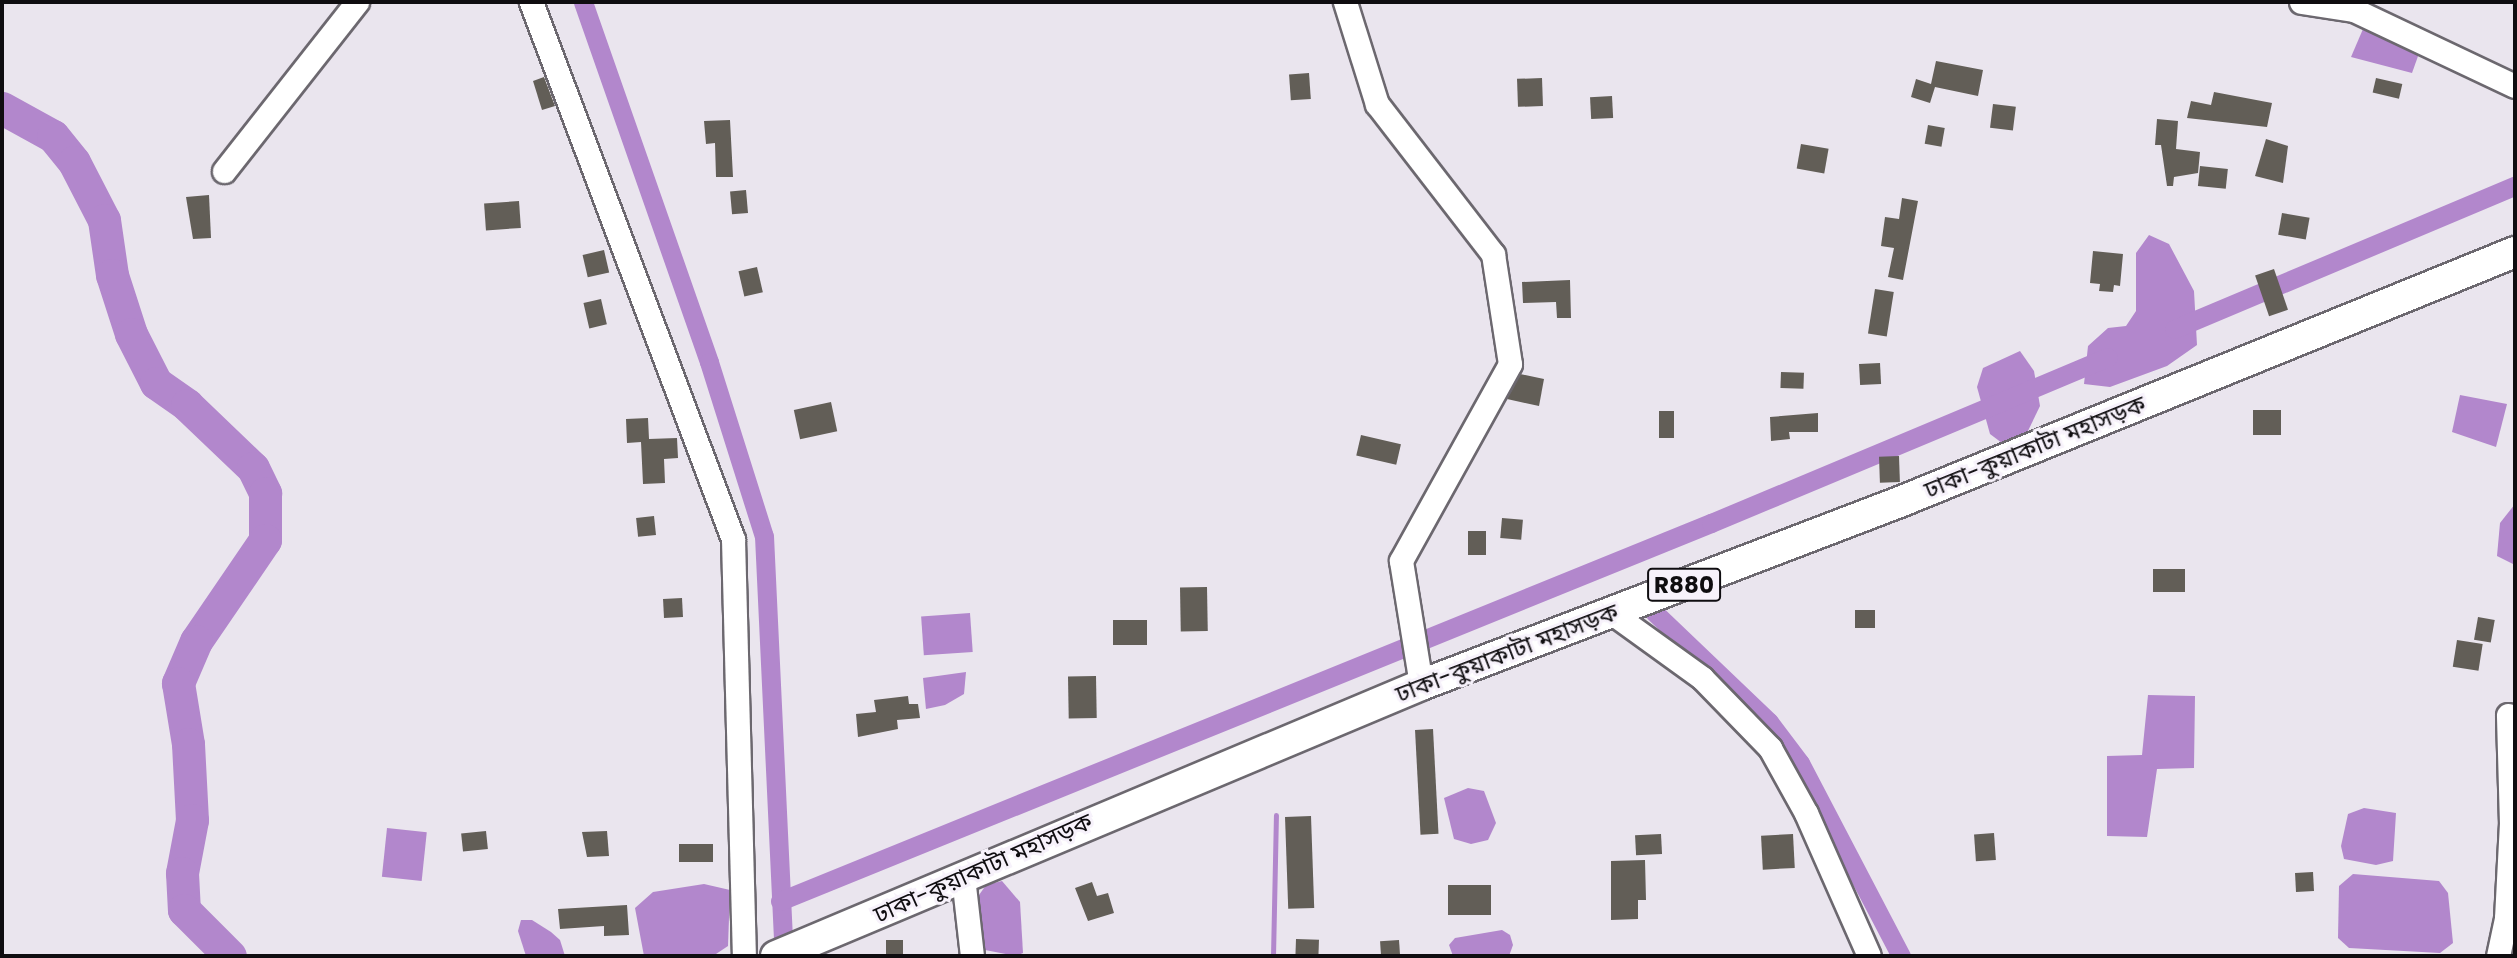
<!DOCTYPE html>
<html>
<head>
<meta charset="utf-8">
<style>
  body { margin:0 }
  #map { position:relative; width:2517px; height:958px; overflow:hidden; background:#eae5ee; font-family:Poppins,"Noto Sans Bengali",sans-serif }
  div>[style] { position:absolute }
  .water>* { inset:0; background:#b287cc; transform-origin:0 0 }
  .stream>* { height:5px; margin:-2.5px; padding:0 2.5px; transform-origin:2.5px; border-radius:2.5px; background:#b287cc }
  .canal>* { height:19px; margin:-9.5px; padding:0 9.5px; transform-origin:9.5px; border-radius:9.5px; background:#b287cc }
  .river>* { height:33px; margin:-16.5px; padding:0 16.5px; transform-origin:16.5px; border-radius:16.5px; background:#b287cc }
  .building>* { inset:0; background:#625e57; transform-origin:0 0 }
  .roads { filter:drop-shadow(2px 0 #6c686f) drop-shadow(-2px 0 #6c686f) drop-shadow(0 2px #6c686f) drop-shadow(0 -2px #6c686f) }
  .minor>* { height:23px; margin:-11.5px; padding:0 11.5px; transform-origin:11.5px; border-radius:11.5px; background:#fff }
  .major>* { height:30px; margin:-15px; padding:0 15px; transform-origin:15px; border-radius:15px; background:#fff }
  span { translate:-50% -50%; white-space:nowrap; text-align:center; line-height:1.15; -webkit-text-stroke:6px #f7f2fb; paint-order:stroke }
  .shield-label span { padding:2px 5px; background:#f7f2fb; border:2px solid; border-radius:5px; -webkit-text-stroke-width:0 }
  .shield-label { font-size:23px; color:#0f0d10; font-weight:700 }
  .street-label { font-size:24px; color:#0f0d10 }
  .frame { position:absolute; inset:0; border:4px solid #0f0d10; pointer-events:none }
</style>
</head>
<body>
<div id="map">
  <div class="water">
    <i style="clip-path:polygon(2366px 22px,2422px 45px,2412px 73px,2351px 57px)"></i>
    <i style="clip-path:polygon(2149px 235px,2169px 244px,2194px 291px,2197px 345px,2167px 366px,2110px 387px,2084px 384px,2088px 346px,2108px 328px,2126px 326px,2136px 311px,2136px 253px)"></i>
    <i style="clip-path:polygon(2020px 351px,2034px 371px,2040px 406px,2026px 435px,2002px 443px,1990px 434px,1977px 387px,1983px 368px)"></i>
    <i style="clip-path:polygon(2460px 395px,2507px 404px,2496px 447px,2452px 432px)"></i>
    <i style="clip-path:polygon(2515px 504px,2515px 565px,2497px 556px,2500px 523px)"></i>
    <i style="left:970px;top:613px;width:39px;height:49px;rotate:86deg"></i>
    <i style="clip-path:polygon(966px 672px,964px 694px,945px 705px,926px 709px,923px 678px)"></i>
    <i style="clip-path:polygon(2148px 695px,2195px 696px,2194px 768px,2157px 769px,2147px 837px,2107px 836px,2107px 756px,2142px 755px)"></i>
    <i style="clip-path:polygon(1468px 788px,1484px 791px,1496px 823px,1488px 840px,1471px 844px,1454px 839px,1444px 798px)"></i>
    <i style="clip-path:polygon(2364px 808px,2396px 813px,2393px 861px,2376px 865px,2344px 859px,2341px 846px,2348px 814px)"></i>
    <i style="left:387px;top:828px;width:40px;height:49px;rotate:6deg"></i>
    <i style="clip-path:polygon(2353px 874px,2439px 881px,2448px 893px,2453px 943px,2440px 953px,2349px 948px,2338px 938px,2339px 886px)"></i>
    <i style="clip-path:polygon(1002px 881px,1020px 902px,1023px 953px,1016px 956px,985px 950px,977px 930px,977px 898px,986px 885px)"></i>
    <i style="clip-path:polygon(704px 884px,730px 890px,728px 946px,713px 956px,644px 956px,635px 908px,653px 892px)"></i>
    <i style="clip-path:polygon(521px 920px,532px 920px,551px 932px,560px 940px,565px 956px,526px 956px,518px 931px)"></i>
    <i style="clip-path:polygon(1502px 930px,1510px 935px,1513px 945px,1509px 956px,1453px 956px,1449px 945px,1455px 938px)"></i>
  </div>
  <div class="stream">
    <i style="left:1273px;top:956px;width:141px;rotate:-88.8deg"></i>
  </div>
  <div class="canal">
    <i style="left:583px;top:2px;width:381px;rotate:70.7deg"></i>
    <i style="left:709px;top:362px;width:182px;rotate:72.5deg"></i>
    <i style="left:764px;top:536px;width:420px;rotate:87.3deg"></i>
    <i style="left:2174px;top:329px;width:370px;rotate:-22.8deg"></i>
    <i style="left:1654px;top:612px;width:159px;rotate:43.7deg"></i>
    <i style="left:1769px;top:722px;width:51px;rotate:52.9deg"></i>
    <i style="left:1800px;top:763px;width:218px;rotate:62.4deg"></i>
    <i style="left:780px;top:901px;width:1005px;rotate:-22.1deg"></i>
    <i style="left:1711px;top:523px;width:430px;rotate:-22.7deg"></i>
  </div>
  <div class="river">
    <i style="left:2px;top:108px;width:58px;rotate:28.8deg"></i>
    <i style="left:53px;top:136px;width:33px;rotate:51deg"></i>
    <i style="left:74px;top:162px;width:65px;rotate:62.7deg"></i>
    <i style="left:104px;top:220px;width:56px;rotate:81.7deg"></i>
    <i style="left:112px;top:275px;width:62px;rotate:72.1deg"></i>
    <i style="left:131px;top:334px;width:55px;rotate:63deg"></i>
    <i style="left:156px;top:383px;width:38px;rotate:35deg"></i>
    <i style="left:187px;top:405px;width:91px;rotate:43.7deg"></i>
    <i style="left:253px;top:468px;width:28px;rotate:64deg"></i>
    <i style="left:265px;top:493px;width:47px;rotate:90deg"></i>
    <i style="left:265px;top:540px;width:122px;rotate:124.3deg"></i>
    <i style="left:196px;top:641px;width:46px;rotate:113.2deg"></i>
    <i style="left:178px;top:683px;width:62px;rotate:80.7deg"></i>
    <i style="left:188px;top:744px;width:76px;rotate:87deg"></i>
    <i style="left:192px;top:820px;width:54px;rotate:100.7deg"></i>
    <i style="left:182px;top:873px;width:37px;rotate:87deg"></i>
    <i style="left:184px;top:910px;width:65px;rotate:45deg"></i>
  </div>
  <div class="building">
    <i style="clip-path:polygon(1936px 61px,1983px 70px,1978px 96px,1935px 87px,1930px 103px,1911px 97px,1916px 79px,1931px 84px)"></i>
    <i style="left:1309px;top:73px;width:26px;height:20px;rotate:86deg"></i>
    <i style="clip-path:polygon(544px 77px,555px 106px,542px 110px,533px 81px)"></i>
    <i style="left:1542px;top:78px;width:28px;height:25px;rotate:88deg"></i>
    <i style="left:2376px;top:78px;width:27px;height:15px;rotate:13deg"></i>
    <i style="clip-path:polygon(2214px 92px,2272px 103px,2267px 127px,2187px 118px,2191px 101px,2211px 105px)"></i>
    <i style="left:1612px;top:96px;width:22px;height:22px;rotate:87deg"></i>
    <i style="left:1993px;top:104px;width:23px;height:24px;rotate:7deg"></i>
    <i style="clip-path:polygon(2157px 119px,2178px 121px,2176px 149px,2200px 152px,2198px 173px,2174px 177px,2173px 186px,2167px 186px,2161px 145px,2155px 145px)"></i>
    <i style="clip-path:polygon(730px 120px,733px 177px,716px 177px,715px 143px,706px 144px,704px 121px)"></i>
    <i style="left:1928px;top:125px;width:17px;height:19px;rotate:10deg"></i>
    <i style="clip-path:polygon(2266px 139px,2288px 146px,2283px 183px,2255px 176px)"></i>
    <i style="left:1801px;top:144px;width:28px;height:25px;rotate:10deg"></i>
    <i style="left:2200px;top:166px;width:28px;height:20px;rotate:6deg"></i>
    <i style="left:746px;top:190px;width:23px;height:16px;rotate:85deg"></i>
    <i style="clip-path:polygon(209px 195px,211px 238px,193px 239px,186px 197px)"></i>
    <i style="clip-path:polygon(1902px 198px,1918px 201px,1903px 280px,1888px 277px,1894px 248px,1881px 246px,1885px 217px,1899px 219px)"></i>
    <i style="left:519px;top:201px;width:27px;height:35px;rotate:86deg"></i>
    <i style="left:2282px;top:213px;width:28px;height:22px;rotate:10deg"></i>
    <i style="left:604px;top:250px;width:23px;height:22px;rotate:77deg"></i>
    <i style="clip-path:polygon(2093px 251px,2123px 254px,2120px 286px,2114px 285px,2113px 292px,2099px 291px,2100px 284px,2090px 283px)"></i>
    <i style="left:757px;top:267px;width:26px;height:19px;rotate:77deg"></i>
    <i style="left:2274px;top:269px;width:43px;height:20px;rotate:71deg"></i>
    <i style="clip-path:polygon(1570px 280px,1571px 318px,1557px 318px,1556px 302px,1523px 303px,1522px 282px)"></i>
    <i style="left:1875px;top:289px;width:19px;height:45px;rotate:9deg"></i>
    <i style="left:601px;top:299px;width:26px;height:18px;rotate:77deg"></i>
    <i style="left:1880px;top:363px;width:21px;height:21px;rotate:87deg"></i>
    <i style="left:1781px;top:372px;width:23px;height:16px;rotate:2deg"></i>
    <i style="clip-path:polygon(1520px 374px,1544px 379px,1539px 406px,1507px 399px)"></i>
    <i style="left:831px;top:402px;width:30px;height:38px;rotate:78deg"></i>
    <i style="left:2253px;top:410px;width:28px;height:25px"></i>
    <i style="left:1659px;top:411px;width:15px;height:27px"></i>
    <i style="clip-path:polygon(1818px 413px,1818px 432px,1789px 432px,1790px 439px,1771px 441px,1770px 417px)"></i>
    <i style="clip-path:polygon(648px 418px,649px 439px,677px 438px,678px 458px,664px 459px,665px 483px,643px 484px,641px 442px,627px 443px,626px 419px)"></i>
    <i style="left:1361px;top:435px;width:41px;height:21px;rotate:13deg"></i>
    <i style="left:1899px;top:456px;width:26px;height:20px;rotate:88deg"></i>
    <i style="left:654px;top:516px;width:19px;height:18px;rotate:84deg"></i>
    <i style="left:1502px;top:518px;width:21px;height:20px;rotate:5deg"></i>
    <i style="left:1468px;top:531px;width:18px;height:24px"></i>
    <i style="left:2153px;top:569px;width:32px;height:23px"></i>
    <i style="left:1207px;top:587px;width:44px;height:27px;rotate:89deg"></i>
    <i style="left:682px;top:598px;width:19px;height:19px;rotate:87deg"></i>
    <i style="left:1855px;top:610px;width:20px;height:18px"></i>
    <i style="left:2478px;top:617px;width:17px;height:23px;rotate:10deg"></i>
    <i style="left:1113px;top:620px;width:34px;height:25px"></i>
    <i style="left:2457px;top:640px;width:26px;height:27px;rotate:9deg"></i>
    <i style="left:1096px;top:676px;width:42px;height:28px;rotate:89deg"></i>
    <i style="clip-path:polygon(908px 696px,909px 704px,918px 704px,920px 718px,897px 720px,898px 729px,858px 737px,856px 714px,876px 712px,874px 700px)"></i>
    <i style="left:1433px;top:729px;width:105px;height:18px;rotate:87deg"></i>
    <i style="left:1311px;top:816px;width:92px;height:26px;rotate:88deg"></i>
    <i style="left:486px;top:831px;width:18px;height:25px;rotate:84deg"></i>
    <i style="clip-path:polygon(607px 831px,609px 856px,587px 857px,582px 832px)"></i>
    <i style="left:1994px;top:833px;width:27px;height:20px;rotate:86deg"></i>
    <i style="left:1661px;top:834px;width:20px;height:26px;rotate:87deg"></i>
    <i style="left:1793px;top:834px;width:34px;height:32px;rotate:87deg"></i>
    <i style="left:679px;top:844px;width:34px;height:18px"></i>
    <i style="clip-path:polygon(1645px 860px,1646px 900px,1638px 900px,1638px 919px,1611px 920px,1611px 861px)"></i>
    <i style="left:2313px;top:872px;width:19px;height:18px;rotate:87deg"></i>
    <i style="clip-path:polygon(1092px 882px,1097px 896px,1108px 893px,1114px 913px,1088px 921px,1075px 888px)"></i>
    <i style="left:1491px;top:885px;width:30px;height:43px;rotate:90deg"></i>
    <i style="clip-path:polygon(627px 905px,629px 935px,604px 936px,604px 926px,560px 929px,558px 909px)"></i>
    <i style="left:1296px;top:939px;width:23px;height:17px;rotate:2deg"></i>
    <i style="left:886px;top:940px;width:17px;height:16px"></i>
    <i style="left:1399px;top:940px;width:16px;height:19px;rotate:86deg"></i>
  </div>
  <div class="roads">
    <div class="minor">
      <i style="left:531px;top:2px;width:574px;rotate:69.39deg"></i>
      <i style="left:733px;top:539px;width:417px;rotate:88.5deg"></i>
      <i style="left:1345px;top:2px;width:107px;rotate:72.6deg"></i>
      <i style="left:1377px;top:104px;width:190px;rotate:52.3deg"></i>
      <i style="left:1493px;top:254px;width:111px;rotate:81.2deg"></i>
      <i style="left:1510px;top:364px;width:225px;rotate:119deg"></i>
      <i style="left:1401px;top:561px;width:126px;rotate:80.8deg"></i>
      <i style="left:2301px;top:2px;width:54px;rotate:8.6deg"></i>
      <i style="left:2354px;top:10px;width:178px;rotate:25.3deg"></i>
      <i style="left:224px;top:171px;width:215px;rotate:-51.8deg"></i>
      <i style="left:1612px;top:613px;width:111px;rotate:35.8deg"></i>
      <i style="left:1702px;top:678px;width:98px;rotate:45.8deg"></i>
      <i style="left:1770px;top:748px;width:74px;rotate:61deg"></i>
      <i style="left:1806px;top:813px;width:156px;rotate:66.2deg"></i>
      <i style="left:963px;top:877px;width:80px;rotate:83.5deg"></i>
      <i style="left:2498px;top:956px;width:39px;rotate:-78deg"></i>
      <i style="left:2506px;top:918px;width:94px;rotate:-87deg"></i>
      <i style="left:2511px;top:824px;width:109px;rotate:-91.6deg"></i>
    </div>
    <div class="major">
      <i style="left:776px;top:956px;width:700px;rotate:-22.79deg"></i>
      <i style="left:1421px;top:685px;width:515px;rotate:-20.93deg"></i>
      <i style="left:1902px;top:501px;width:662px;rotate:-22.11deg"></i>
    </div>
  </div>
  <div class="shield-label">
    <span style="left:1684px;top:585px">R880</span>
  </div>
  <div class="street-label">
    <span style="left:2035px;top:447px;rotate:-22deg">ঢাকা-কুয়াকাটা মহাসড়ক</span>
    <span style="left:1507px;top:653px;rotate:-21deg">ঢাকা-কুয়াকাটা মহাসড়ক</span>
    <span style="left:983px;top:868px;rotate:-24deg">ঢাকা-কুয়াকাটা মহাসড়ক</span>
  </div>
  <div class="frame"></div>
</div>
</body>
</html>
